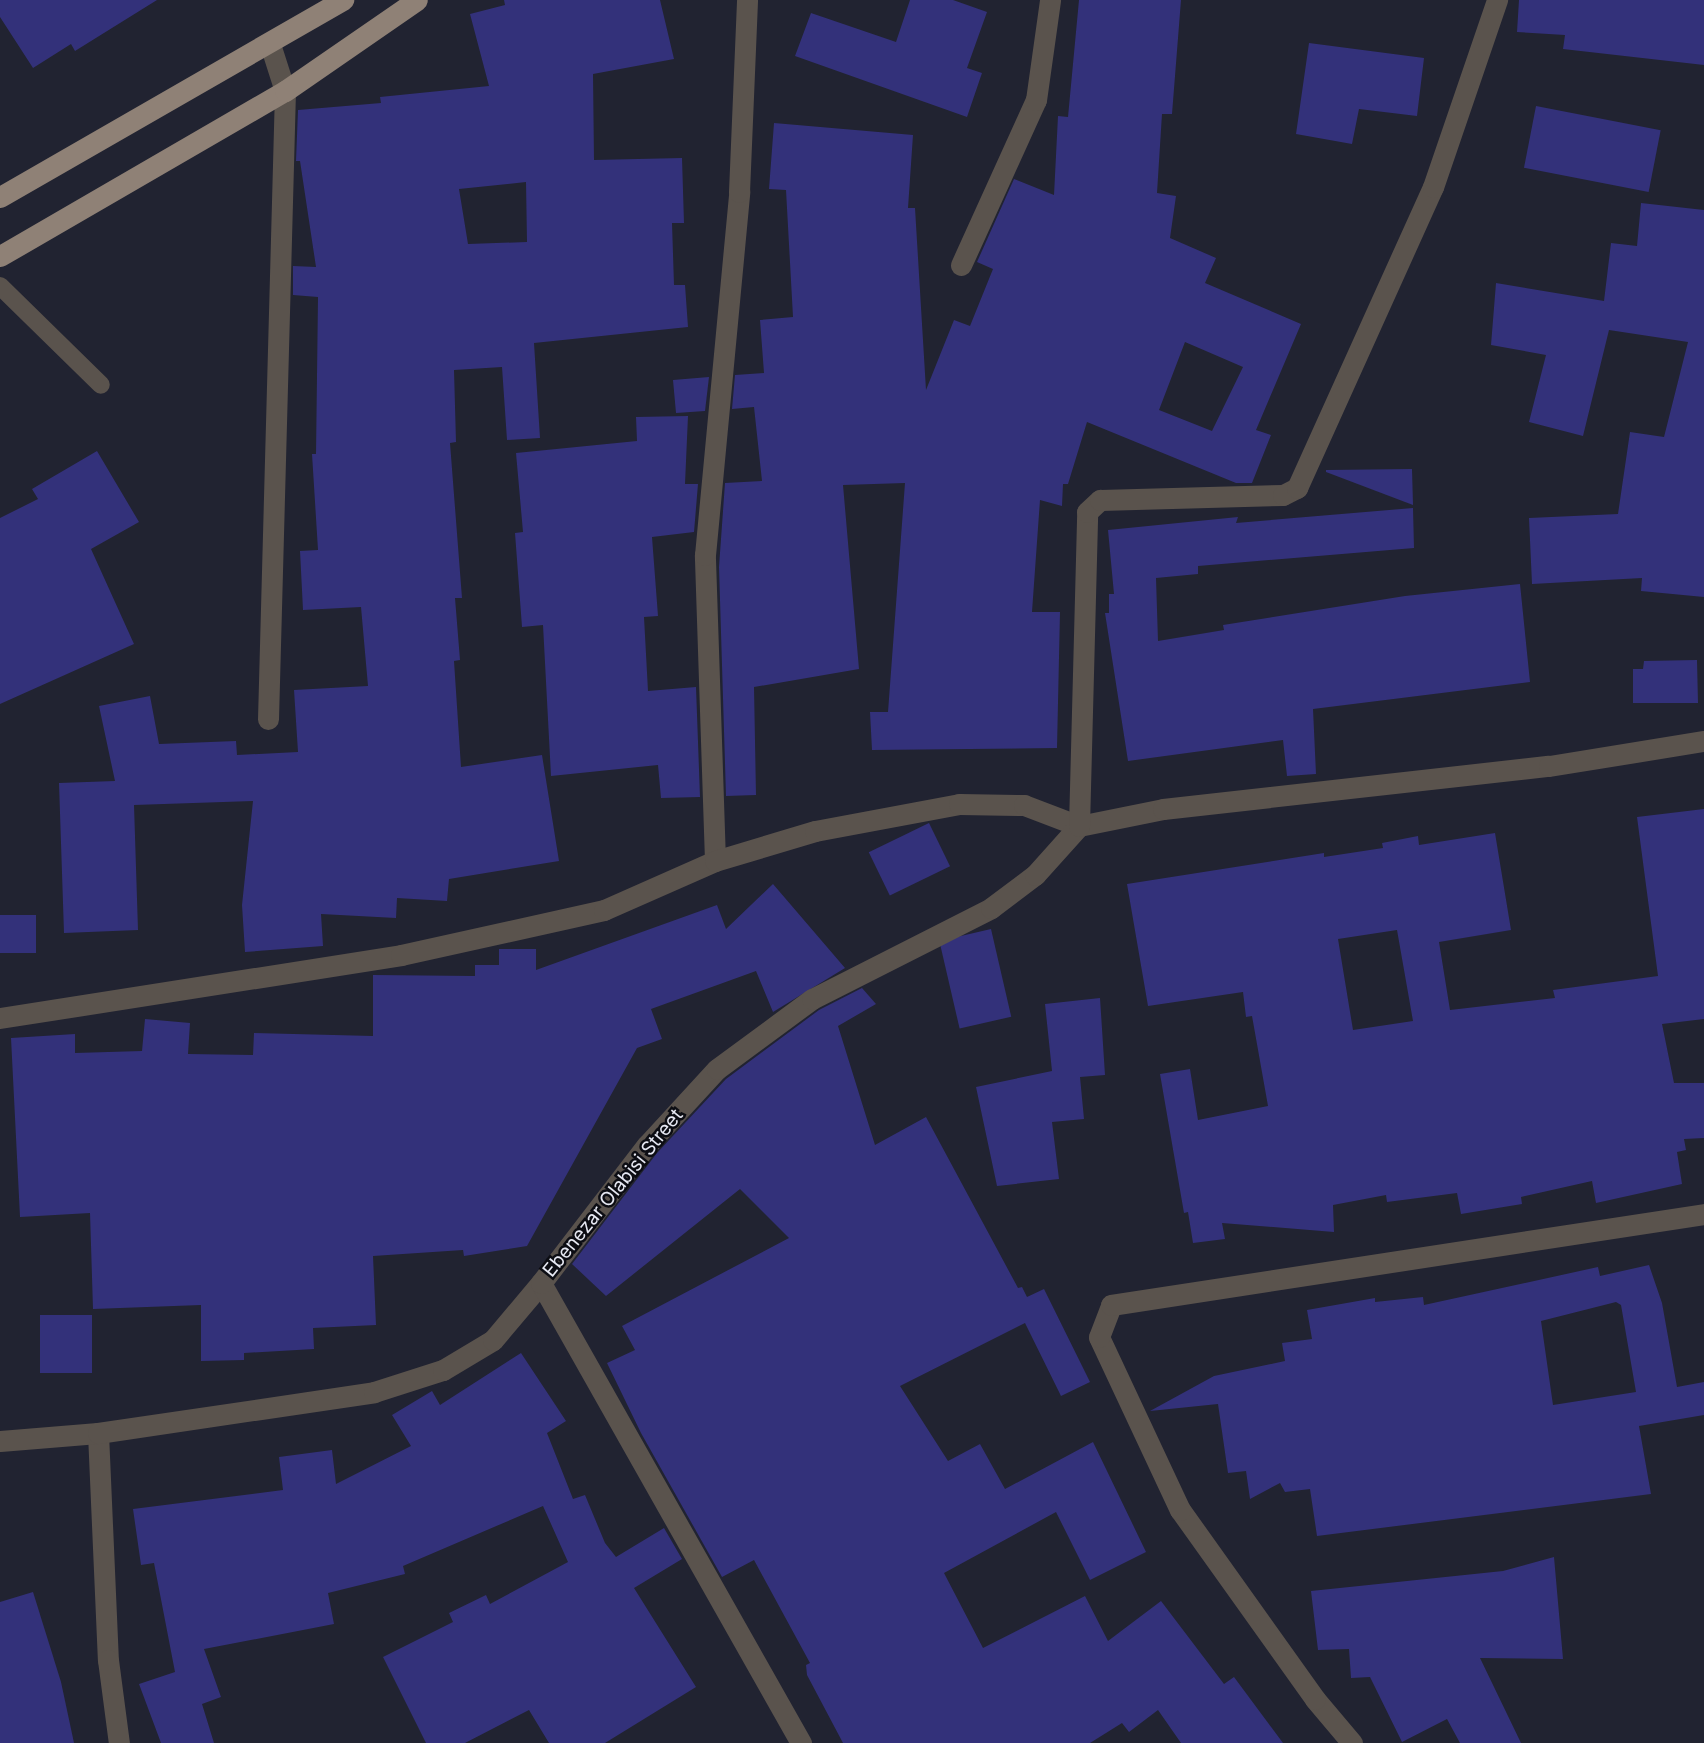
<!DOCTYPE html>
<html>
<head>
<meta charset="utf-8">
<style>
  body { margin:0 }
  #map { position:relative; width:1704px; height:1743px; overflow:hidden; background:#212331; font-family:Inter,sans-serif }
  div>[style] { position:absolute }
  .building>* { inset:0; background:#33317a; transform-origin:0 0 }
  .lane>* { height:18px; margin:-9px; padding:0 9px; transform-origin:9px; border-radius:9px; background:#5a534d }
  .street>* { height:21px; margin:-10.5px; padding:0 10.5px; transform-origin:10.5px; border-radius:10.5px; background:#5a534d }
  .primary>* { height:21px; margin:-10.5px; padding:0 10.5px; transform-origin:10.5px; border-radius:10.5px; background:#8f8176 }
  span { translate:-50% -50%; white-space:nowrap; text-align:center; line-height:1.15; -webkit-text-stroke:5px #0c0d13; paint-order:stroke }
  .street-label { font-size:19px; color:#e6e8f2 }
</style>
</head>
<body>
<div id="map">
  <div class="building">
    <i style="clip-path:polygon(0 0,157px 0,75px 51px,71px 44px,33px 68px,0 17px)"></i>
    <i style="clip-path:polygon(evenodd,504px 0,660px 0,674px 59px,593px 74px,594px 160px,682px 158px,684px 223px,672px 223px,674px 285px,685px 285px,688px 327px,534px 343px,540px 438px,507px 440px,502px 367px,454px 370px,456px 442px,450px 443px,462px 598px,455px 598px,460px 660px,454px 661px,461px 767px,542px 755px,559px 861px,449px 879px,447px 901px,397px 898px,396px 918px,321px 914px,323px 946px,245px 952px,242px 905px,253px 801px,134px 805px,138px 930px,64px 933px,59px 783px,115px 781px,99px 706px,150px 696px,159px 744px,236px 741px,237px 755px,298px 752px,294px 690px,368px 686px,361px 607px,303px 610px,300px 551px,318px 550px,312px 454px,316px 454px,318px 297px,293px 295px,293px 266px,316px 267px,300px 161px,296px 161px,298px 110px,381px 103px,380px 97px,489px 86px,470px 14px,505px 5px,504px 0,526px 182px,527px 242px,468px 244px,459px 189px,526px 182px)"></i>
    <i style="clip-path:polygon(910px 0,953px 0,987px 12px,967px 68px,982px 73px,967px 117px,795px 56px,811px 13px,896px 42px)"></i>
    <i style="clip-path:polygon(evenodd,1079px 0,1181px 0,1172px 114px,1162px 114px,1157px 193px,1176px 196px,1170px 238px,1216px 258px,1205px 283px,1301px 324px,1256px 430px,1271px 435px,1252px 483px,1236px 483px,1087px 422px,1068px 484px,1063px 484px,1062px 506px,1040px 500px,1032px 612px,1060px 612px,1057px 748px,872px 750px,870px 712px,888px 712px,905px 483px,843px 485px,859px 669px,754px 687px,756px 795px,726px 796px,719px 567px,725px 483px,762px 481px,754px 407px,732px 409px,735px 375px,764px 373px,760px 320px,793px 317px,786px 190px,769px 189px,774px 123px,913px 135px,908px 208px,915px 208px,926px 390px,954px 320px,970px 326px,993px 269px,977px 262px,1014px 179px,1054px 195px,1058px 116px,1068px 117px,1079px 0,1185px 342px,1243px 367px,1212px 431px,1159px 410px,1185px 342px)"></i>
    <i style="clip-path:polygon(1519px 0,1704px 0,1704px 65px,1563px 49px,1565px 35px,1517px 32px)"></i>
    <i style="clip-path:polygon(1309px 43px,1424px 58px,1417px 116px,1359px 109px,1352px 144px,1296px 134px)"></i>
    <i style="left:1536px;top:106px;width:127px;height:63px;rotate:11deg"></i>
    <i style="clip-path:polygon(1641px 203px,1704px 210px,1704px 597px,1641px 591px,1642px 578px,1532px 584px,1529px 518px,1618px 514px,1630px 432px,1664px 437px,1688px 342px,1609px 330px,1583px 436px,1529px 422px,1546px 355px,1491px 345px,1496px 283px,1604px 301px,1611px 243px,1637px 246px)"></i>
    <i style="clip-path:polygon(709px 377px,705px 411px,676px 413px,673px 380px)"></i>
    <i style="clip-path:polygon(688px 416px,685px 484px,698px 484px,694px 532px,652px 537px,658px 616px,644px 617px,648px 691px,696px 687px,700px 797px,661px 798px,658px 765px,551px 776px,543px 625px,522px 627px,515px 533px,523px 532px,516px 453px,637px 441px,636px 417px)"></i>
    <i style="clip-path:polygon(97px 451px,139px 522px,91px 549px,134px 644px,0 704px,0 518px,38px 499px,32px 489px)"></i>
    <i style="clip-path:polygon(1412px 469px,1413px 505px,1326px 472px,1326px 470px)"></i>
    <i style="clip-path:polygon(1413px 508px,1414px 548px,1198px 566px,1198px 574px,1156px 578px,1158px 641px,1224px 630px,1223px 625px,1405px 596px,1520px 584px,1530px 682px,1313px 709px,1316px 774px,1287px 776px,1283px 740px,1128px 761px,1105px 613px,1109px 613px,1109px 594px,1114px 594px,1108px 530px,1238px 517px,1236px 523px)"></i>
    <i style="clip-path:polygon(1697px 660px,1698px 703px,1633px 703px,1633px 669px,1643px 669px,1644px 661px)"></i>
    <i style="clip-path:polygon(evenodd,1704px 809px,1704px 1019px,1662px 1024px,1674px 1083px,1704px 1083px,1704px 1138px,1684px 1139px,1686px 1150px,1677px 1152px,1682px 1184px,1596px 1203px,1592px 1181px,1521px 1197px,1522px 1204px,1461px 1214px,1457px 1193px,1387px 1202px,1386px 1195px,1333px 1205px,1334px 1232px,1222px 1223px,1225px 1239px,1193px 1243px,1188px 1212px,1184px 1213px,1160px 1074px,1190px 1069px,1198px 1120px,1268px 1106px,1252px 1016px,1246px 1017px,1243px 992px,1148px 1006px,1127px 884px,1324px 853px,1324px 857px,1383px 848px,1382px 843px,1418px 836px,1419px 845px,1495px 833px,1511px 930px,1439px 942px,1450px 1010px,1555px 998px,1553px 990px,1658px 976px,1637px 817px,1704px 809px,1397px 930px,1413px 1021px,1353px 1030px,1338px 939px,1397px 930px)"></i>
    <i style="left:929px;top:823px;width:48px;height:67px;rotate:64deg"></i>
    <i style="clip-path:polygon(773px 884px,845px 968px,773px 1012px,756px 971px,651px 1009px,662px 1039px,637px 1048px,527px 1246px,464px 1256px,463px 1250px,373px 1256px,376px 1325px,313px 1328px,314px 1349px,244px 1353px,244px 1360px,201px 1361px,201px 1305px,93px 1309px,90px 1213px,20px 1217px,11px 1038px,75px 1034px,75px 1053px,142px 1051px,145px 1019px,190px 1023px,188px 1054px,253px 1055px,254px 1033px,373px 1036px,373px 975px,475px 976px,475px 965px,499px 965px,499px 949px,536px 949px,536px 970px,717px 905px,726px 929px)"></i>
    <i style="left:0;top:915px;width:36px;height:38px"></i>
    <i style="left:991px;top:929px;width:90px;height:53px;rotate:77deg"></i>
    <i style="clip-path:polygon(862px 988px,876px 1004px,838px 1026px,875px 1145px,926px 1117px,1018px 1288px,1022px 1287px,1027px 1297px,1044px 1289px,1090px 1382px,1061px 1396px,1025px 1323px,900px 1386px,948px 1461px,980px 1444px,1005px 1489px,1093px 1442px,1146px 1552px,1090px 1580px,1056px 1512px,944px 1573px,983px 1648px,1085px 1596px,1108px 1641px,1161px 1601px,1224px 1684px,1234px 1677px,1283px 1743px,1181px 1743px,1158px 1710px,1129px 1732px,1122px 1723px,1090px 1743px,843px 1743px,807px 1675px,806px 1665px,810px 1663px,754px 1560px,722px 1577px,641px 1433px,607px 1363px,635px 1350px,622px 1326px,789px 1238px,740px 1189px,606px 1296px,572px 1264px,657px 1153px,726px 1079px,819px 1010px)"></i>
    <i style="clip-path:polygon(1100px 998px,1105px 1075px,1080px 1077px,1084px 1119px,1052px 1122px,1059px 1179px,997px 1186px,976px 1087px,1052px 1071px,1045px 1004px)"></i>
    <i style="clip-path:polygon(evenodd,1649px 1265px,1662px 1303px,1677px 1387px,1704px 1382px,1704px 1415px,1639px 1426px,1651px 1494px,1317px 1536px,1310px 1489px,1285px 1492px,1280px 1483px,1250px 1499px,1246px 1471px,1228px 1473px,1218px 1404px,1150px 1411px,1214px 1376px,1285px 1361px,1282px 1343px,1312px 1339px,1307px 1310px,1375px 1298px,1375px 1302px,1423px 1297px,1424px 1305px,1598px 1267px,1600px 1276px,1649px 1265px,1616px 1302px,1621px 1305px,1636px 1392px,1553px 1405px,1541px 1321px,1616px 1302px)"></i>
    <i style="left:40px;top:1315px;width:52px;height:58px"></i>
    <i style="clip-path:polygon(521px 1353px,566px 1421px,547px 1433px,573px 1499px,585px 1495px,605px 1543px,616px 1557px,664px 1528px,682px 1559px,634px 1588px,696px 1687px,605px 1743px,549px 1743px,529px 1710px,465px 1743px,426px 1743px,383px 1657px,453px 1622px,449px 1613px,486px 1595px,490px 1604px,568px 1562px,543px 1506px,403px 1566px,405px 1574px,328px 1593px,334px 1624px,204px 1649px,221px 1697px,202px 1704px,214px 1743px,161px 1743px,139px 1684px,175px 1672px,154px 1563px,141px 1565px,133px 1509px,283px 1490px,279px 1457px,332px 1450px,336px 1484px,411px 1446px,392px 1415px,432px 1391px,440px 1405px)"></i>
    <i style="clip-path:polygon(1554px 1557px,1563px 1659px,1480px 1658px,1521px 1743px,1460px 1743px,1447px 1719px,1402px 1742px,1370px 1677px,1351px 1678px,1349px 1649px,1318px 1650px,1311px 1591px,1503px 1571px)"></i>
    <i style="clip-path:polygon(33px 1592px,61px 1682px,74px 1743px,0 1743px,0 1602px)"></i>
  </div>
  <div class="lane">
    <i style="left:0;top:286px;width:141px;rotate:44.4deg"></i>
  </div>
  <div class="street">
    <i style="left:961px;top:265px;width:181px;rotate:-65.6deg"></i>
    <i style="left:1036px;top:100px;width:101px;rotate:-82deg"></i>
    <i style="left:268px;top:719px;width:628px;rotate:-88.45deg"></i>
    <i style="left:285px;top:91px;width:49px;rotate:-107.7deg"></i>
    <i style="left:715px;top:861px;width:306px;rotate:-91.9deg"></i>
    <i style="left:705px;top:555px;width:365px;rotate:-84.6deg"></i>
    <i style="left:739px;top:192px;width:192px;rotate:-87.6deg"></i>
    <i style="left:0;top:1018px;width:406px;rotate:-8.9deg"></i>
    <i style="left:401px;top:955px;width:208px;rotate:-12.5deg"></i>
    <i style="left:604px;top:910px;width:121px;rotate:-23.8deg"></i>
    <i style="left:715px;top:861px;width:104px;rotate:-16.7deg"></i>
    <i style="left:815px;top:831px;width:147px;rotate:-10.6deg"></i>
    <i style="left:959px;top:804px;width:65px;rotate:0.9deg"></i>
    <i style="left:1024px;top:805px;width:59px;rotate:20.9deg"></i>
    <i style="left:1079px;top:826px;width:86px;rotate:-11.4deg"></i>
    <i style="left:1163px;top:809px;width:388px;rotate:-6.4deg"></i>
    <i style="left:1549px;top:766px;width:157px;rotate:-9.2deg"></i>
    <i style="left:98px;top:1433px;width:227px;rotate:87.5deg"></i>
    <i style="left:108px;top:1660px;width:84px;rotate:82.5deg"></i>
    <i style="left:0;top:1441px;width:98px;rotate:-4.7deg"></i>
    <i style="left:98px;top:1433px;width:279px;rotate:-8.4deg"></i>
    <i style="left:374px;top:1392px;width:72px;rotate:-17.7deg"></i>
    <i style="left:443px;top:1370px;width:58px;rotate:-31deg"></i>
    <i style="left:493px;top:1340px;width:75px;rotate:-49.9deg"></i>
    <i style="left:801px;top:1743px;width:528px;rotate:-119.48deg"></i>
    <i style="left:541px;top:1283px;width:174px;rotate:-52.5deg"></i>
    <i style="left:647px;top:1145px;width:103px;rotate:-47.4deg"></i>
    <i style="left:717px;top:1069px;width:118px;rotate:-36.4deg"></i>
    <i style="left:812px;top:999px;width:201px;rotate:-26.9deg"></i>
    <i style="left:991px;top:908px;width:55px;rotate:-36.9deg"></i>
    <i style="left:1035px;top:875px;width:66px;rotate:-48.1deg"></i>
    <i style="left:1079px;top:826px;width:314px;rotate:-88.5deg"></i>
    <i style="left:1087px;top:512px;width:18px;rotate:-43deg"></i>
    <i style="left:1100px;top:500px;width:183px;rotate:-1.6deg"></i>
    <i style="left:1283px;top:495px;width:16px;rotate:-27deg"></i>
    <i style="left:1297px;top:488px;width:330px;rotate:-65.7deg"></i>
    <i style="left:1433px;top:187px;width:198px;rotate:-71.1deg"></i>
    <i style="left:1352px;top:1743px;width:57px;rotate:-130.1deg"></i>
    <i style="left:1315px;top:1699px;width:232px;rotate:-125.5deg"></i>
    <i style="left:1180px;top:1510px;width:191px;rotate:-115.1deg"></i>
    <i style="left:1099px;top:1337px;width:34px;rotate:-69deg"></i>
    <i style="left:1111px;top:1305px;width:600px;rotate:-8.72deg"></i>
  </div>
  <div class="primary">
    <i style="left:0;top:197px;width:396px;rotate:-29.9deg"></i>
    <i style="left:0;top:256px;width:329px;rotate:-30.1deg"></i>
    <i style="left:285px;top:91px;width:160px;rotate:-34.6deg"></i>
  </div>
  <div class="street-label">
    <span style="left:613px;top:1193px;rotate:-51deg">Ebenezar Olabisi Street</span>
  </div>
</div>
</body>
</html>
